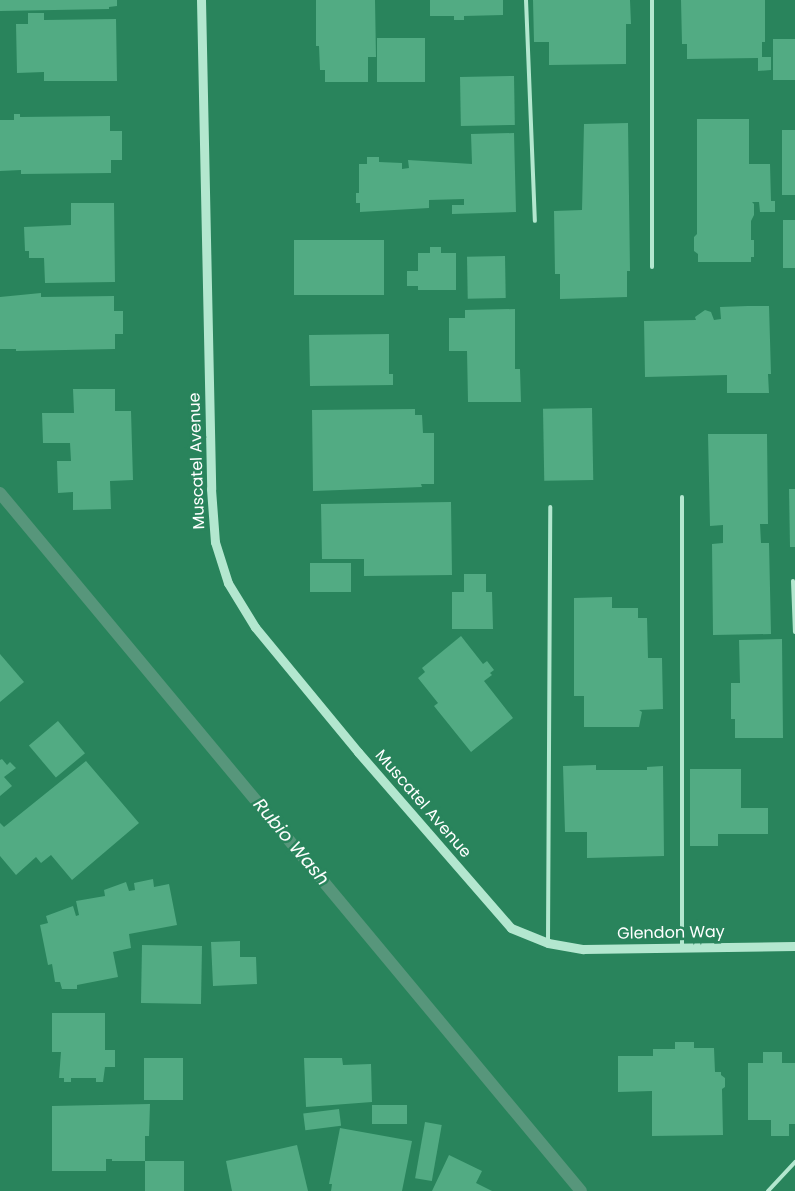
<!DOCTYPE html>
<html>
<head>
<meta charset="utf-8">
<style>
  body { margin:0 }
  #map { position:relative; width:795px; height:1191px; overflow:hidden; background:#29845c; font-family:Poppins,sans-serif }
  div>[style] { position:absolute }
  .stream>* { height:12px; margin:-6px; padding:0 6px; transform-origin:6px; border-radius:6px; background:#57967b }
  .building>* { inset:0; background:#52ab83; transform-origin:0 0 }
  .service>* { height:4px; margin:-2px; padding:0 2px; transform-origin:2px; border-radius:2px; background:#b3e7cf }
  .tertiary>* { height:9px; margin:-4.5px; padding:0 4.5px; transform-origin:4.5px; border-radius:4.5px; background:#b3e7cf }
  span { translate:-50% -50%; white-space:nowrap; text-align:center; line-height:1.15; -webkit-text-stroke:5px #29845c; paint-order:stroke }
  .street-label { font-size:16px; color:#fff }
  .water-label { font-size:18px; color:#fcfefd; font-style:italic }
</style>
</head>
<body>
<div id="map">
  <div class="stream">
    <i style="left:0;top:493px;width:908px;rotate:50.23deg"></i>
  </div>
  <div class="building">
    <i style="clip-path:polygon(0 0,117px 0,117px 6px,109px 7px,109px 9px,0 11px)"></i>
    <i style="clip-path:polygon(316px 0,375px 0,376px 57px,368px 57px,368px 82px,325px 82px,325px 70px,320px 70px,319px 46px,316px 46px)"></i>
    <i style="clip-path:polygon(430px 0,503px 0,503px 15px,464px 16px,464px 20px,454px 20px,454px 16px,430px 16px)"></i>
    <i style="clip-path:polygon(533px 0,630px 0,631px 24px,626px 24px,626px 64px,549px 65px,549px 42px,534px 42px)"></i>
    <i style="clip-path:polygon(681px 0,765px 0,765px 42px,762px 42px,762px 57px,771px 57px,771px 70px,758px 71px,758px 58px,687px 59px,687px 44px,682px 44px)"></i>
    <i style="clip-path:polygon(28px 13px,44px 13px,44px 20px,116px 19px,117px 81px,44px 81px,44px 72px,17px 73px,16px 24px,28px 24px)"></i>
    <i style="left:377px;top:38px;width:48px;height:44px"></i>
    <i style="left:795px;top:39px;width:41px;height:22px;rotate:90deg"></i>
    <i style="left:514px;top:76px;width:49px;height:54px;rotate:89deg"></i>
    <i style="clip-path:polygon(14px 114px,20px 114px,20px 117px,110px 116px,110px 131px,122px 131px,122px 160px,111px 160px,111px 173px,21px 174px,21px 170px,0 171px,0 120px,14px 120px)"></i>
    <i style="clip-path:polygon(697px 119px,749px 119px,749px 164px,770px 164px,771px 201px,775px 201px,775px 212px,760px 212px,759px 202px,752px 202px,754px 204px,754px 215px,751px 221px,751px 240px,754px 240px,754px 257px,751px 257px,751px 262px,698px 262px,698px 254px,694px 251px,694px 237px,697px 234px)"></i>
    <i style="clip-path:polygon(628px 123px,630px 271px,627px 271px,627px 297px,560px 299px,560px 274px,555px 274px,554px 211px,582px 210px,584px 124px)"></i>
    <i style="left:782px;top:130px;width:13px;height:65px"></i>
    <i style="clip-path:polygon(514px 133px,516px 212px,452px 214px,452px 205px,464px 205px,464px 199px,429px 200px,429px 208px,360px 212px,360px 203px,356px 203px,356px 193px,359px 193px,359px 164px,367px 164px,367px 157px,379px 157px,379px 162px,402px 163px,402px 169px,409px 168px,408px 160px,472px 164px,471px 134px)"></i>
    <i style="clip-path:polygon(71px 203px,114px 203px,115px 282px,45px 283px,44px 258px,29px 258px,29px 251px,25px 251px,24px 227px,71px 225px)"></i>
    <i style="left:783px;top:220px;width:12px;height:48px"></i>
    <i style="left:294px;top:240px;width:90px;height:55px"></i>
    <i style="clip-path:polygon(430px 247px,441px 247px,441px 253px,456px 253px,456px 290px,418px 290px,418px 286px,407px 286px,407px 271px,418px 271px,418px 253px,430px 253px)"></i>
    <i style="left:505px;top:256px;width:42px;height:38px;rotate:89deg"></i>
    <i style="clip-path:polygon(41px 293px,41px 297px,114px 296px,114px 311px,123px 311px,123px 334px,115px 334px,115px 349px,16px 351px,16px 349px,0 349px,0 297px)"></i>
    <i style="clip-path:polygon(748px 306px,769px 306px,771px 374px,768px 374px,769px 393px,727px 393px,727px 375px,645px 377px,644px 321px,696px 320px,695px 317px,705px 310px,711px 312px,714px 320px,721px 319px,720px 307px)"></i>
    <i style="clip-path:polygon(515px 309px,515px 369px,520px 369px,521px 402px,468px 402px,467px 351px,449px 351px,449px 318px,465px 318px,465px 310px)"></i>
    <i style="clip-path:polygon(389px 334px,389px 374px,393px 374px,393px 385px,310px 386px,309px 335px)"></i>
    <i style="clip-path:polygon(73px 389px,115px 389px,115px 411px,131px 411px,133px 480px,110px 481px,111px 509px,73px 510px,73px 492px,58px 493px,57px 461px,71px 461px,70px 443px,43px 443px,42px 413px,74px 413px)"></i>
    <i style="left:592px;top:408px;width:72px;height:49px;rotate:89deg"></i>
    <i style="clip-path:polygon(415px 409px,415px 415px,422px 415px,423px 433px,434px 433px,434px 484px,421px 484px,422px 487px,313px 491px,312px 410px)"></i>
    <i style="clip-path:polygon(708px 434px,767px 434px,768px 524px,760px 524px,761px 543px,769px 543px,771px 634px,713px 635px,712px 544px,723px 543px,723px 525px,710px 526px)"></i>
    <i style="clip-path:polygon(789px 489px,795px 489px,795px 547px,790px 547px)"></i>
    <i style="clip-path:polygon(451px 502px,452px 575px,364px 576px,364px 559px,322px 559px,321px 504px)"></i>
    <i style="left:310px;top:563px;width:41px;height:29px"></i>
    <i style="clip-path:polygon(464px 574px,486px 574px,486px 592px,492px 592px,493px 629px,452px 629px,452px 592px,464px 592px)"></i>
    <i style="clip-path:polygon(612px 597px,612px 608px,638px 608px,638px 618px,647px 618px,648px 658px,662px 658px,663px 709px,639px 710px,642px 712px,639px 727px,584px 727px,584px 696px,574px 696px,574px 598px)"></i>
    <i style="clip-path:polygon(461px 636px,483px 664px,487px 661px,494px 670px,490px 673px,492px 675px,484px 681px,513px 718px,471px 752px,434px 706px,438px 703px,418px 678px,425px 672px,422px 668px)"></i>
    <i style="clip-path:polygon(782px 639px,783px 738px,735px 738px,735px 719px,731px 719px,731px 683px,740px 683px,739px 640px)"></i>
    <i style="clip-path:polygon(0 654px,24px 682px,0 702px)"></i>
    <i style="left:58px;top:721px;width:42px;height:38px;rotate:50deg"></i>
    <i style="clip-path:polygon(2px 759px,7px 765px,10px 762px,16px 768px,4px 777px,12px 786px,0 796px,0 760px)"></i>
    <i style="clip-path:polygon(86px 761px,139px 823px,72px 880px,51px 855px,41px 863px,36px 857px,16px 875px,0 856px,0 823px,4px 827px)"></i>
    <i style="clip-path:polygon(596px 765px,596px 770px,647px 770px,647px 767px,663px 766px,664px 856px,587px 858px,587px 832px,565px 832px,563px 766px)"></i>
    <i style="clip-path:polygon(690px 769px,741px 769px,741px 808px,768px 808px,768px 834px,718px 834px,718px 846px,690px 846px)"></i>
    <i style="clip-path:polygon(153px 879px,154px 887px,169px 884px,177px 925px,129px 934px,131px 948px,113px 952px,118px 977px,77px 985px,77px 989px,62px 989px,60px 982px,55px 982px,52px 964px,48px 965px,40px 925px,48px 923px,46px 916px,73px 906px,76px 916px,79px 915px,76px 901px,105px 896px,104px 890px,126px 882px,129px 891px,135px 890px,134px 883px)"></i>
    <i style="clip-path:polygon(240px 941px,240px 957px,256px 957px,257px 984px,213px 986px,211px 942px)"></i>
    <i style="left:142px;top:945px;width:60px;height:58px;rotate:1deg"></i>
    <i style="clip-path:polygon(52px 1013px,105px 1013px,105px 1050px,115px 1050px,115px 1067px,105px 1067px,103px 1082px,96px 1082px,96px 1078px,71px 1078px,71px 1082px,64px 1082px,64px 1078px,59px 1078px,61px 1052px,52px 1052px)"></i>
    <i style="clip-path:polygon(675px 1042px,694px 1042px,694px 1048px,714px 1048px,715px 1072px,721px 1072px,721px 1075px,725px 1078px,725px 1087px,722px 1089px,723px 1135px,652px 1136px,652px 1091px,618px 1092px,618px 1056px,653px 1056px,653px 1049px,675px 1049px)"></i>
    <i style="clip-path:polygon(763px 1052px,782px 1052px,782px 1063px,795px 1063px,795px 1124px,789px 1124px,789px 1136px,771px 1136px,771px 1120px,748px 1120px,748px 1063px,763px 1063px)"></i>
    <i style="left:144px;top:1058px;width:39px;height:42px"></i>
    <i style="clip-path:polygon(304px 1058px,342px 1058px,343px 1065px,371px 1064px,372px 1102px,306px 1107px)"></i>
    <i style="clip-path:polygon(150px 1104px,149px 1136px,145px 1136px,145px 1161px,112px 1161px,112px 1159px,106px 1159px,106px 1171px,52px 1171px,52px 1106px)"></i>
    <i style="left:372px;top:1105px;width:35px;height:19px"></i>
    <i style="left:339px;top:1109px;width:17px;height:36px;rotate:83deg"></i>
    <i style="left:425px;top:1122px;width:17px;height:57px;rotate:10deg"></i>
    <i style="clip-path:polygon(340px 1128px,412px 1141px,402px 1191px,331px 1191px,332px 1184px,329px 1184px)"></i>
    <i style="clip-path:polygon(297px 1145px,308px 1191px,232px 1191px,226px 1161px)"></i>
    <i style="clip-path:polygon(449px 1155px,482px 1171px,476px 1183px,492px 1191px,432px 1191px)"></i>
    <i style="left:145px;top:1161px;width:39px;height:30px"></i>
  </div>
  <div class="service">
    <i style="left:526px;top:0;width:221px;rotate:87.7deg"></i>
    <i style="left:652px;top:0;width:267px;rotate:90deg"></i>
    <i style="left:682px;top:497px;width:450px;rotate:90deg"></i>
    <i style="left:793px;top:581px;width:51px;rotate:87.8deg"></i>
    <i style="left:548px;top:941px;width:434px;rotate:-89.7deg"></i>
    <i style="left:768px;top:1191px;width:40px;rotate:-47deg"></i>
  </div>
  <div class="tertiary">
    <i style="left:201px;top:0;width:489px;rotate:88.8deg"></i>
    <i style="left:211px;top:489px;width:53px;rotate:85.7deg"></i>
    <i style="left:215px;top:542px;width:43px;rotate:72.4deg"></i>
    <i style="left:228px;top:583px;width:52px;rotate:58.5deg"></i>
    <i style="left:255px;top:627px;width:162px;rotate:50.5deg"></i>
    <i style="left:358px;top:752px;width:233px;rotate:49deg"></i>
    <i style="left:511px;top:928px;width:40px;rotate:22deg"></i>
    <i style="left:548px;top:943px;width:36px;rotate:10deg"></i>
    <i style="left:583px;top:949px;width:212px;rotate:-0.8deg"></i>
  </div>
  <div class="street-label">
    <span style="left:197px;top:461px;rotate:-92deg">Muscatel Avenue</span>
    <span style="left:423px;top:804px;rotate:49deg">Muscatel Avenue</span>
    <span style="left:671px;top:933px;rotate:-1deg">Glendon Way</span>
  </div>
  <div class="water-label">
    <span style="left:291px;top:842px;rotate:50deg">Rubio Wash</span>
  </div>
</div>
</body>
</html>
